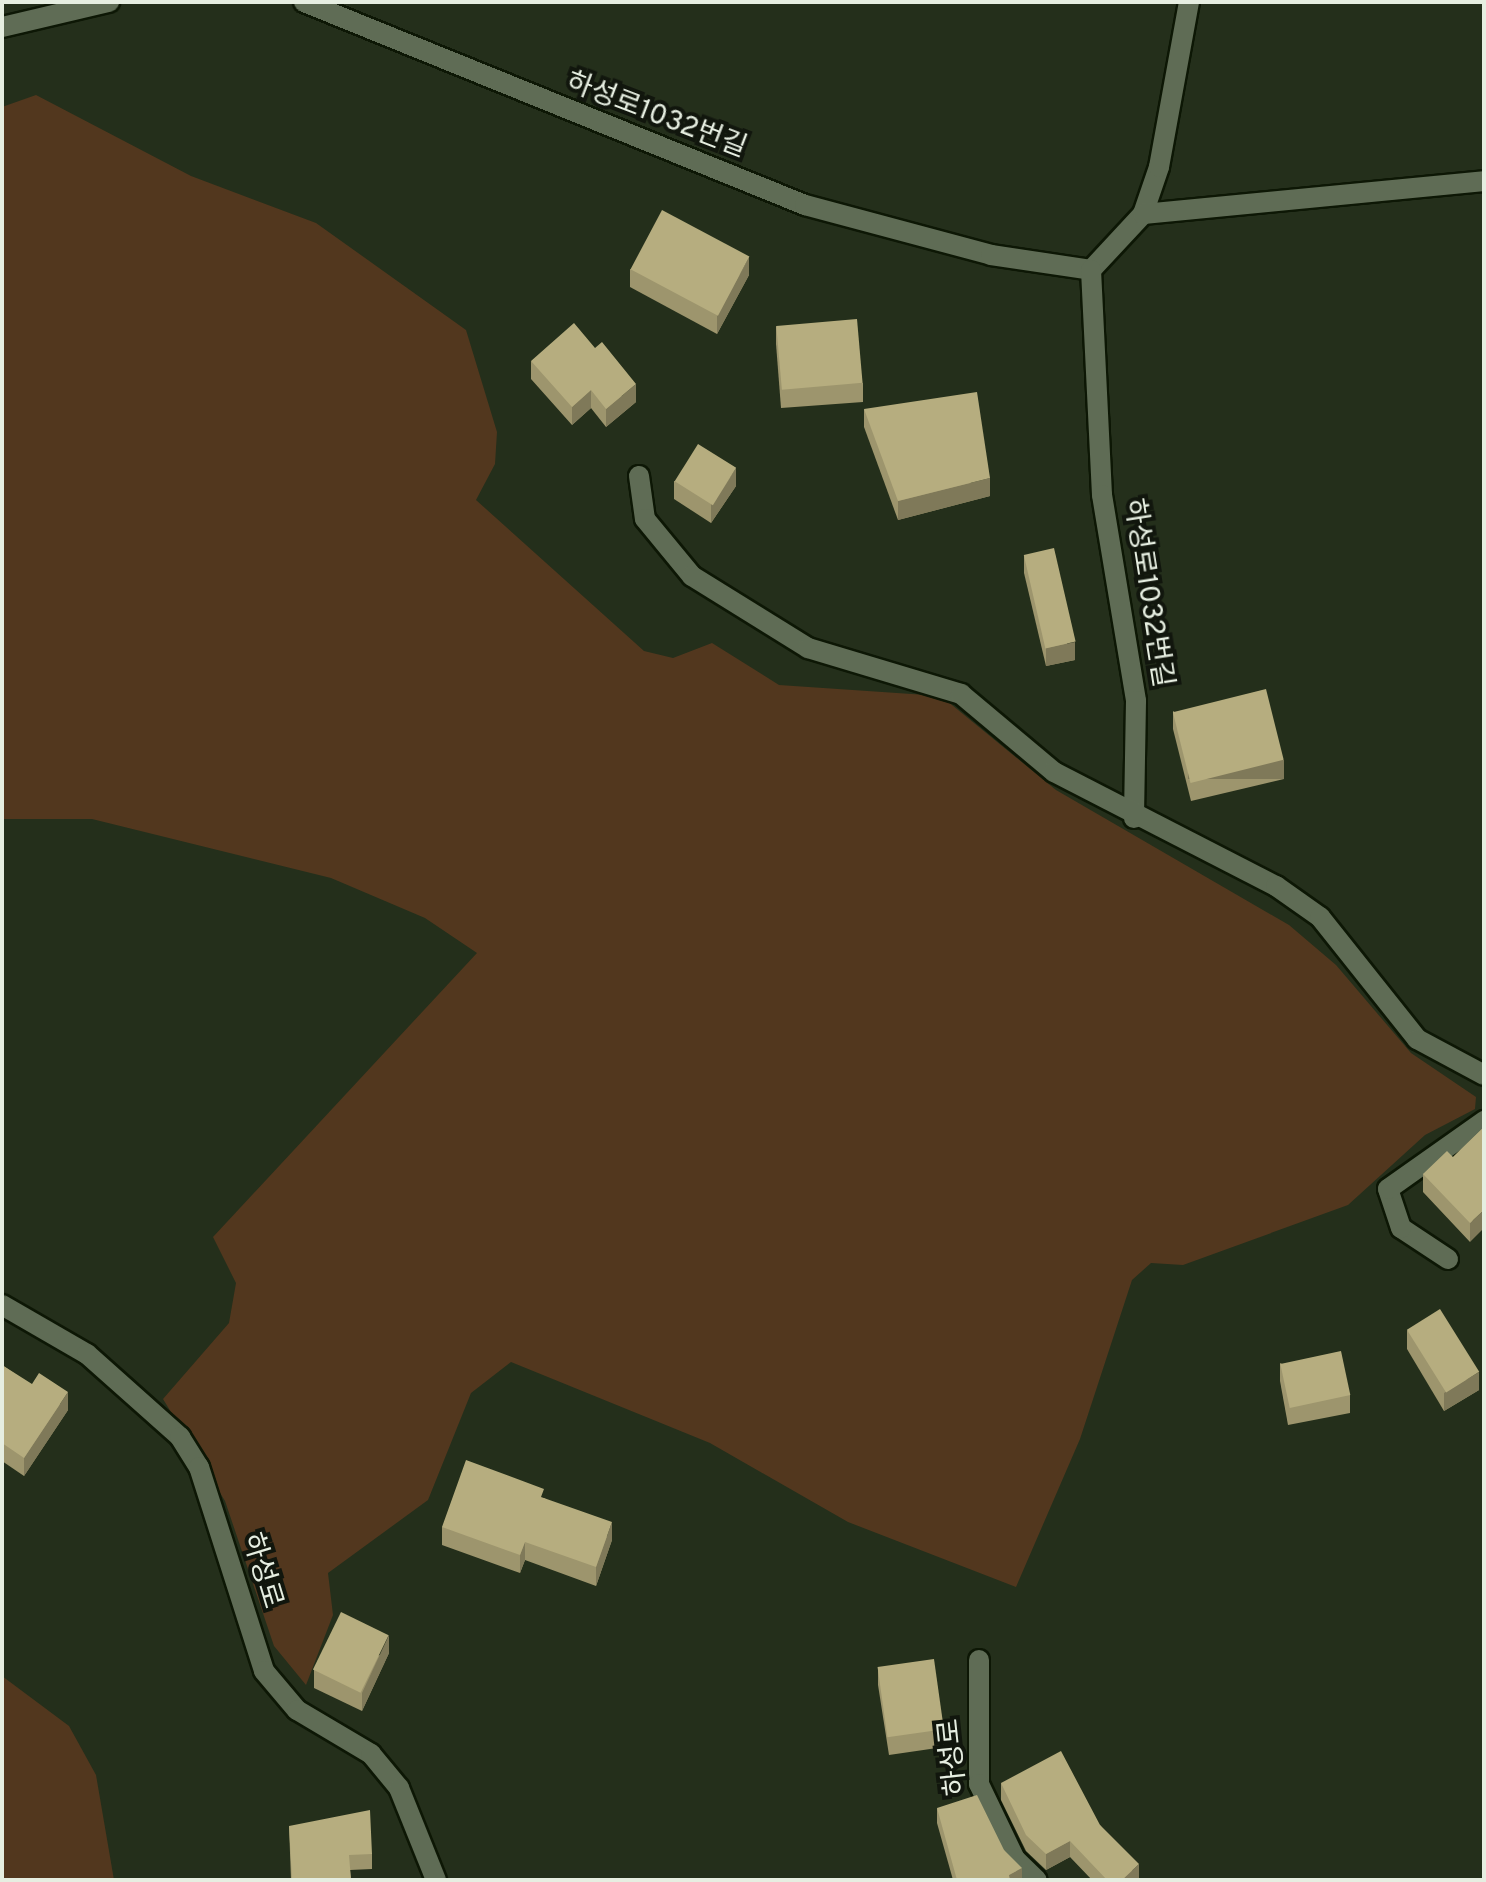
<!DOCTYPE html>
<html>
<head>
<meta charset="utf-8">
<style>
  body { margin:0 }
  #map { position:relative; width:1486px; height:1882px; overflow:hidden; background:#242f1b; font-family:Overpass,"Noto Sans KR",sans-serif }
  div>[style] { position:absolute }
  .green>* { inset:0; background:#52371e }
  .roads { filter:drop-shadow(2px 0 #0d1705) drop-shadow(-2px 0 #0d1705) drop-shadow(0 2px #0d1705) drop-shadow(0 -2px #0d1705) }
  .service>* { height:20px; margin:-10px; padding:0 10px; transform-origin:10px; border-radius:10px; background:#5f6c55 }
  .wall>* { inset:0; background:#9d956d }
  .shaded-wall>* { inset:0; background:#7f7959; transform-origin:0 0 }
  .building>* { inset:0; background:#b6ad7f; transform-origin:0 0 }
  span { translate:-50% -50%; white-space:nowrap; text-align:center; line-height:1.15; -webkit-text-stroke:8px #11160d; paint-order:stroke }
  .street-label { font-size:28px; color:#e6eee1 }
  .frame { position:absolute; inset:0; border:4px solid #e6eee1; pointer-events:none }
</style>
</head>
<body>
<div id="map">
  <div class="green">
    <i style="clip-path:polygon(36px 95px,191px 176px,316px 223px,466px 330px,497px 432px,495px 464px,476px 500px,644px 651px,673px 658px,712px 643px,779px 685px,941px 696px,1056px 790px,1289px 925px,1336px 965px,1411px 1053px,1476px 1097px,1475px 1109px,1425px 1135px,1348px 1205px,1183px 1265px,1151px 1263px,1132px 1280px,1080px 1439px,1016px 1587px,848px 1522px,710px 1443px,511px 1362px,471px 1393px,428px 1500px,328px 1573px,333px 1615px,306px 1685px,274px 1646px,225px 1501px,163px 1399px,229px 1323px,236px 1283px,213px 1237px,477px 953px,425px 918px,331px 878px,92px 819px,2px 819px,2px 107px)"></i>
    <i style="clip-path:polygon(2px 1676px,69px 1726px,96px 1775px,114px 1880px,2px 1880px)"></i>
  </div>
  <div class="roads">
    <div class="service">
      <i style="left:304px;top:2px;width:541px;rotate:22.06deg"></i>
      <i style="left:805px;top:205px;width:193px;rotate:15deg"></i>
      <i style="left:991px;top:255px;width:101px;rotate:8.5deg"></i>
      <i style="left:1091px;top:270px;width:76px;rotate:-47.1deg"></i>
      <i style="left:1143px;top:214px;width:50px;rotate:-71.2deg"></i>
      <i style="left:1159px;top:167px;width:168px;rotate:-79.7deg"></i>
      <i style="left:2px;top:27px;width:110px;rotate:-13.2deg"></i>
      <i style="left:1143px;top:214px;width:343px;rotate:-5.5deg"></i>
      <i style="left:1091px;top:270px;width:225px;rotate:87.2deg"></i>
      <i style="left:1102px;top:495px;width:209px;rotate:80.6deg"></i>
      <i style="left:1136px;top:701px;width:117px;rotate:91deg"></i>
      <i style="left:639px;top:476px;width:43px;rotate:82.1deg"></i>
      <i style="left:645px;top:519px;width:74px;rotate:50.5deg"></i>
      <i style="left:692px;top:576px;width:137px;rotate:31.8deg"></i>
      <i style="left:808px;top:648px;width:160px;rotate:16.7deg"></i>
      <i style="left:961px;top:694px;width:121px;rotate:40deg"></i>
      <i style="left:1054px;top:772px;width:250px;rotate:27.2deg"></i>
      <i style="left:1276px;top:886px;width:54px;rotate:35.2deg"></i>
      <i style="left:1320px;top:917px;width:156px;rotate:51.5deg"></i>
      <i style="left:1417px;top:1039px;width:76px;rotate:28.2deg"></i>
      <i style="left:1448px;top:1259px;width:56px;rotate:-146.6deg"></i>
      <i style="left:1401px;top:1228px;width:41px;rotate:-108.4deg"></i>
      <i style="left:1388px;top:1189px;width:118px;rotate:-35.3deg"></i>
      <i style="left:2px;top:1305px;width:98px;rotate:30deg"></i>
      <i style="left:87px;top:1354px;width:125px;rotate:41.7deg"></i>
      <i style="left:180px;top:1437px;width:36px;rotate:58deg"></i>
      <i style="left:199px;top:1467px;width:214px;rotate:72.3deg"></i>
      <i style="left:264px;top:1671px;width:51px;rotate:49.8deg"></i>
      <i style="left:297px;top:1710px;width:86px;rotate:30.7deg"></i>
      <i style="left:371px;top:1754px;width:44px;rotate:50.5deg"></i>
      <i style="left:399px;top:1788px;width:99px;rotate:68.1deg"></i>
      <i style="left:979px;top:1660px;width:124px;rotate:90deg"></i>
      <i style="left:979px;top:1784px;width:83px;rotate:64.4deg"></i>
      <i style="left:1015px;top:1859px;width:30px;rotate:44deg"></i>
    </div>
  </div>
  <div class="wall">
    <i style="clip-path:polygon(630px 269px,749px 275px,717px 334px,630px 287px)"></i>
    <i style="clip-path:polygon(776px 326px,863px 383px,863px 402px,781px 408px,776px 344px)"></i>
    <i style="clip-path:polygon(531px 361px,636px 402px,606px 427px,591px 408px,572px 425px,531px 379px)"></i>
    <i style="clip-path:polygon(864px 409px,990px 496px,898px 520px,864px 427px)"></i>
    <i style="clip-path:polygon(674px 481px,736px 486px,711px 523px,674px 499px)"></i>
    <i style="clip-path:polygon(1024px 555px,1075px 660px,1046px 666px,1024px 573px)"></i>
    <i style="clip-path:polygon(1173px 711px,1284px 779px,1191px 801px,1173px 729px)"></i>
    <i style="clip-path:polygon(1484px 1127px,1470px 1242px,1423px 1192px,1423px 1174px,1453px 1157px)"></i>
    <i style="clip-path:polygon(1407px 1330px,1479px 1390px,1444px 1411px,1407px 1349px)"></i>
    <i style="clip-path:polygon(1280px 1363px,1350px 1395px,1350px 1413px,1288px 1425px,1280px 1381px)"></i>
    <i style="clip-path:polygon(2px 1365px,68px 1410px,24px 1476px,2px 1461px)"></i>
    <i style="clip-path:polygon(544px 1498px,612px 1540px,596px 1586px,525px 1560px,520px 1573px,442px 1545px,442px 1527px)"></i>
    <i style="clip-path:polygon(389px 1653px,362px 1711px,314px 1688px,314px 1670px)"></i>
    <i style="clip-path:polygon(878px 1667px,944px 1729px,944px 1747px,889px 1755px,878px 1685px)"></i>
    <i style="clip-path:polygon(1001px 1783px,1100px 1825px,1139px 1880px,1092px 1880px,1070px 1857px,1046px 1870px,1026px 1851px,1001px 1800px)"></i>
    <i style="clip-path:polygon(937px 1808px,1004px 1850px,1022px 1880px,953px 1880px,937px 1823px)"></i>
    <i style="clip-path:polygon(289px 1826px,372px 1854px,372px 1869px,350px 1870px,351px 1880px,291px 1880px)"></i>
  </div>
  <div class="shaded-wall">
    <i style="clip-path:polygon(749px 257px,749px 275px,717px 334px,717px 316px)"></i>
    <i style="clip-path:polygon(636px 384px,636px 402px,606px 427px,606px 409px)"></i>
    <i style="clip-path:polygon(591px 390px,591px 408px,572px 425px,572px 407px)"></i>
    <i style="clip-path:polygon(736px 468px,736px 486px,711px 523px,711px 505px)"></i>
    <i style="clip-path:polygon(990px 478px,990px 496px,898px 520px,898px 501px)"></i>
    <i style="clip-path:polygon(1075px 642px,1075px 660px,1046px 666px,1046px 648px)"></i>
    <i style="left:1284px;top:760px;width:19px;height:96px;rotate:90deg"></i>
    <i style="clip-path:polygon(1484px 1210px,1484px 1228px,1470px 1242px,1470px 1223px)"></i>
    <i style="clip-path:polygon(1479px 1372px,1479px 1390px,1444px 1411px,1444px 1393px)"></i>
    <i style="clip-path:polygon(68px 1392px,68px 1410px,24px 1476px,24px 1458px)"></i>
    <i style="clip-path:polygon(612px 1522px,612px 1540px,596px 1586px,596px 1567px)"></i>
    <i style="clip-path:polygon(525px 1542px,525px 1560px,520px 1573px,520px 1555px)"></i>
    <i style="clip-path:polygon(389px 1635px,389px 1653px,362px 1711px,362px 1693px)"></i>
    <i style="clip-path:polygon(1070px 1841px,1070px 1857px,1046px 1870px,1046px 1854px)"></i>
    <i style="clip-path:polygon(1139px 1864px,1139px 1880px,1122px 1880px)"></i>
    <i style="clip-path:polygon(1022px 1868px,1022px 1880px,1009px 1880px,1009px 1875px)"></i>
  </div>
  <div class="building">
    <i style="left:662px;top:210px;width:99px;height:67px;rotate:28deg"></i>
    <i style="left:857px;top:319px;width:64px;height:81px;rotate:85deg"></i>
    <i style="clip-path:polygon(574px 323px,595px 348px,602px 342px,636px 384px,606px 409px,591px 390px,572px 407px,531px 361px)"></i>
    <i style="clip-path:polygon(977px 392px,990px 478px,898px 501px,864px 409px)"></i>
    <i style="left:698px;top:444px;width:45px;height:44px;rotate:32deg"></i>
    <i style="left:1054px;top:548px;width:96px;height:31px;rotate:77deg"></i>
    <i style="left:1266px;top:689px;width:73px;height:96px;rotate:76deg"></i>
    <i style="clip-path:polygon(1484px 1127px,1484px 1210px,1470px 1223px,1423px 1174px,1447px 1151px,1453px 1157px)"></i>
    <i style="left:1440px;top:1309px;width:74px;height:39px;rotate:58deg"></i>
    <i style="left:1341px;top:1351px;width:45px;height:62px;rotate:78deg"></i>
    <i style="clip-path:polygon(2px 1365px,32px 1384px,39px 1373px,68px 1392px,24px 1458px,2px 1443px)"></i>
    <i style="clip-path:polygon(466px 1460px,544px 1489px,541px 1497px,612px 1522px,596px 1567px,525px 1542px,520px 1555px,442px 1527px)"></i>
    <i style="left:341px;top:1612px;width:53px;height:64px;rotate:26deg"></i>
    <i style="left:934px;top:1659px;width:71px;height:57px;rotate:82deg"></i>
    <i style="clip-path:polygon(1061px 1751px,1100px 1825px,1139px 1864px,1122px 1880px,1107px 1880px,1070px 1841px,1046px 1854px,1026px 1835px,1001px 1783px)"></i>
    <i style="clip-path:polygon(977px 1795px,1004px 1850px,1022px 1868px,1009px 1875px,1010px 1880px,957px 1880px,937px 1808px)"></i>
    <i style="clip-path:polygon(370px 1810px,372px 1854px,349px 1855px,351px 1880px,292px 1880px,289px 1826px)"></i>
  </div>
  <div class="street-label">
    <span style="left:656px;top:116px;rotate:21deg">하성로1032번길</span>
    <span style="left:1147px;top:593px;rotate:81deg">하성로1032번길</span>
    <span style="left:261px;top:1571px;rotate:73deg">하성로</span>
    <span style="left:954px;top:1757px;rotate:-96deg">하성로</span>
  </div>
  <div class="frame"></div>
</div>
</body>
</html>
